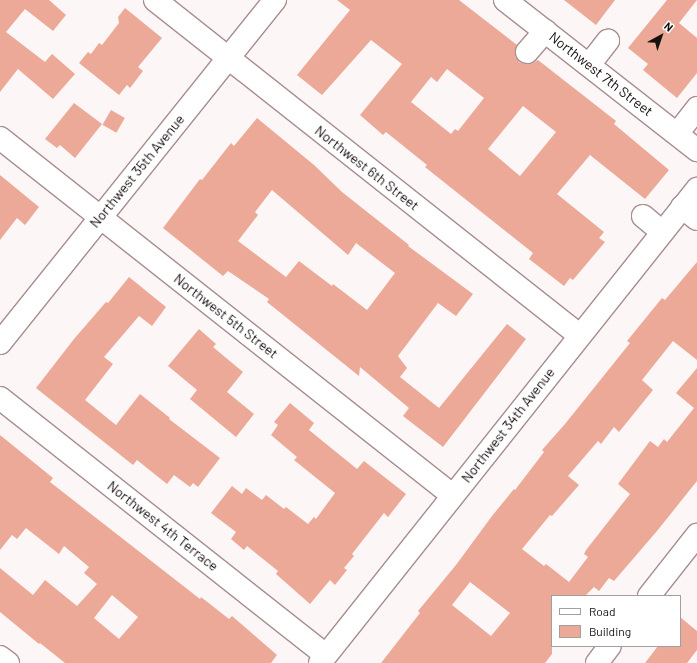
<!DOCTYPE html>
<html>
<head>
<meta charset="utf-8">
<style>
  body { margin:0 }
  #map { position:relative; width:697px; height:663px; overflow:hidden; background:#fcf6f6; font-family:Barlow,sans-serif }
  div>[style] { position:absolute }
  .building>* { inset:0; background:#eca997; transform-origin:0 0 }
  .roads { filter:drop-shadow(1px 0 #a88e8f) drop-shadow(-1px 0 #a88e8f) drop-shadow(0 1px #a88e8f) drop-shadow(0 -1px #a88e8f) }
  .minor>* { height:22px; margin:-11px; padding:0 11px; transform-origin:11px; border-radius:11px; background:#fff }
  .major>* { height:22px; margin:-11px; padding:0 11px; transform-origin:11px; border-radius:11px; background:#fff }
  span { translate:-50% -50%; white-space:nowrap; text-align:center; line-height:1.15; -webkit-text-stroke:4px #fff; paint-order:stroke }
  .street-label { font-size:14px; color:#180f0f }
  .legend { position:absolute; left:551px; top:595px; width:130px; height:52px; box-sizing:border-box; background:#fff; border:1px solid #a39f9f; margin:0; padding:5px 7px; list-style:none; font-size:12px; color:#180f0f }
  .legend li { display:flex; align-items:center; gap:8px; height:20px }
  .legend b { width:20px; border:1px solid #a39f9f }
  .north { position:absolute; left:641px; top:16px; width:40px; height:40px; -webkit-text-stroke:3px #fff; paint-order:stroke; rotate:40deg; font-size:11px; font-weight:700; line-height:16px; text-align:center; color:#180f0f }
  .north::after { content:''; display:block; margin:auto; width:14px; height:18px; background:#180f0f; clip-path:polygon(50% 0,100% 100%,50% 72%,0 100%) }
</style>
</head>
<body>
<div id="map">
  <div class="building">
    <i style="clip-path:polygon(0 0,49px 0,66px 15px,53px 31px,25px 9px,6px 32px,45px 62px,52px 54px,75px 74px,53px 99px,18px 69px,0 92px)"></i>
    <i style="clip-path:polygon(evenodd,337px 0,459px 0,517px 45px,515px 50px,515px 56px,519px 62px,525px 64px,531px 64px,538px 60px,616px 121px,614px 124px,669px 170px,645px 199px,590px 155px,557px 194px,604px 232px,599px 238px,605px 242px,573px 280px,570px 278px,564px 286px,529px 259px,533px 253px,425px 167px,427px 165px,386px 132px,383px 135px,360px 115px,402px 64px,371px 40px,322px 95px,297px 75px,350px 10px,337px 0,447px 69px,484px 98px,458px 131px,455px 129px,451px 134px,411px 102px,431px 77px,437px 82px,447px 69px,337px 0,523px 106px,556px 132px,520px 176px,488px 149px,523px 106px)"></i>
    <i style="clip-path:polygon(564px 0,615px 0,596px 25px)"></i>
    <i style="clip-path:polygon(667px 0,697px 0,679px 23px,697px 38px,697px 73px,677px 98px,643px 70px,648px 64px,628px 48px)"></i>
    <i style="clip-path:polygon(125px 8px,162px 38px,138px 67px,143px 71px,130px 88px,127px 85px,119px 95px,79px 63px,88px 52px,91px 54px,99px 43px,102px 45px,119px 23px,118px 17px)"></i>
    <i style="clip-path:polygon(74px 103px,102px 124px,75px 158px,60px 145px,57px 148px,45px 139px)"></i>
    <i style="left:111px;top:110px;width:16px;height:17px;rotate:30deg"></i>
    <i style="clip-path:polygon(evenodd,257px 118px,314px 165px,342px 192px,409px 245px,408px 246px,473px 294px,456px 316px,438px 303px,398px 356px,407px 368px,400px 377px,439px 408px,507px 324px,526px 339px,443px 447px,403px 416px,409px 408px,360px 367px,359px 376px,267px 302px,269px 299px,228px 271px,223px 276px,163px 228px,200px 179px,202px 180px,231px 143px,234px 146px,257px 118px,272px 190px,348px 255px,356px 243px,395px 273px,367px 310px,333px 284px,332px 286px,299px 261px,286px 277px,238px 241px,258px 215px,255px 212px,272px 190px)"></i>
    <i style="clip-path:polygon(0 175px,39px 207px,25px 225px,17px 218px,0 240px)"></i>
    <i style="clip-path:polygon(evenodd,697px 262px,697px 360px,673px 341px,642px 380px,653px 390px,619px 432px,614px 427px,601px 444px,598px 441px,568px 476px,579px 485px,552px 516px,550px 515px,522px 549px,544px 566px,546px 564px,569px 582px,588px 557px,584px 554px,586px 550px,630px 494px,618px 484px,650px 441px,658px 447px,664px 439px,667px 442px,694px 408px,676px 393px,697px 368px,697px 481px,657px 531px,614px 581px,609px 578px,599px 591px,594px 587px,586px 595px,587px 596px,552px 596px,552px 654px,545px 663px,381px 663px,420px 613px,418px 611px,456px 565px,492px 516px,514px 489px,515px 490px,544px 452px,542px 450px,565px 424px,630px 343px,627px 341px,662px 298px,665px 300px,697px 262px,470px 582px,510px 613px,491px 636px,452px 605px,470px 582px)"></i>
    <i style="clip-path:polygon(129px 277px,166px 307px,152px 326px,139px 316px,104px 357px,113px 364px,85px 400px,116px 425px,140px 394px,170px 418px,169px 419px,220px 458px,198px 487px,193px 483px,190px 487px,174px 475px,167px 484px,137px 460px,133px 465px,36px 388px,74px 339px,106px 302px,108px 303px)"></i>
    <i style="clip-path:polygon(199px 329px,216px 344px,213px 347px,243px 372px,227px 392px,254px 414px,236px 437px,190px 399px,197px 390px,168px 366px)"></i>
    <i style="clip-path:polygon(290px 403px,314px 423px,309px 430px,357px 469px,364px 461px,406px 494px,388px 517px,384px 513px,352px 554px,354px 556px,344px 568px,347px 570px,335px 585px,330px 580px,310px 604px,276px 574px,278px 571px,247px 546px,244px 550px,231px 539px,236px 532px,211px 513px,232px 486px,242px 494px,246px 488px,262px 500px,266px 495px,284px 509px,286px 507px,308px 524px,314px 517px,316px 519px,335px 493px,294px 460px,297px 457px,271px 435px,278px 425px,274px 422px)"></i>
    <i style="clip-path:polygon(evenodd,0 435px,53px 478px,50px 482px,200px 599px,201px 597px,229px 619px,232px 616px,277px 655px,271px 663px,65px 663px,40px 643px,39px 644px,0 612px,0 568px,33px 595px,45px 580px,77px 606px,97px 584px,84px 573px,89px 567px,64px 546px,59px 554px,26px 528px,17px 539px,12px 535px,0 550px,0 435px,112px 595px,138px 617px,119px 639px,94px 618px,112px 595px)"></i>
    <i style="clip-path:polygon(680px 617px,697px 631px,697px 650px,687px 663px,645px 663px,658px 646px,680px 646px)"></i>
  </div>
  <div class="roads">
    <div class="minor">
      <i style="left:155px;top:0;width:540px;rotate:38.31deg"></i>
      <i style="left:527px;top:52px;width:28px;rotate:-49deg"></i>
      <i style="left:589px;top:65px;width:31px;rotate:-52deg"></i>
      <i style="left:677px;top:134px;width:33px;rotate:-52deg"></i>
      <i style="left:0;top:138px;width:576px;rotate:38.3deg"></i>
      <i style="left:682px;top:207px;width:19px;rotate:39deg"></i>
      <i style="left:643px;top:216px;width:25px;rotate:40deg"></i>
      <i style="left:0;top:343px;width:440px;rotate:-51.3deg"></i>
      <i style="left:0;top:398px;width:415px;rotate:38.3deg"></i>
      <i style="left:649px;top:596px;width:78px;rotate:-51.8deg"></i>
      <i style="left:0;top:657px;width:10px;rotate:37deg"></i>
      <i style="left:320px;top:663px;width:606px;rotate:-51.5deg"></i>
      <i style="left:597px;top:663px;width:21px;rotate:-53deg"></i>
    </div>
    <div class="major">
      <i style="left:505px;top:0;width:244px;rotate:38deg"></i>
    </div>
  </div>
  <div class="street-label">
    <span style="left:601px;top:74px;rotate:38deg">Northwest 7th Street</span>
    <span style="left:367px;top:168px;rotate:38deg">Northwest 6th Street</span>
    <span style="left:137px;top:171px;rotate:-51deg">Northwest 35th Avenue</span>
    <span style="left:226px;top:316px;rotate:38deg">Northwest 5th Street</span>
    <span style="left:508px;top:425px;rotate:-52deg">Northwest 34th Avenue</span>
    <span style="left:163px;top:526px;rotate:38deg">Northwest 4th Terrace</span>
  </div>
  <ul class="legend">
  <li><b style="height:5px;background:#fff"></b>Road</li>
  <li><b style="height:11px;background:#eca997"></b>Building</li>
  </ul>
  <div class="north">N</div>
</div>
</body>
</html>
